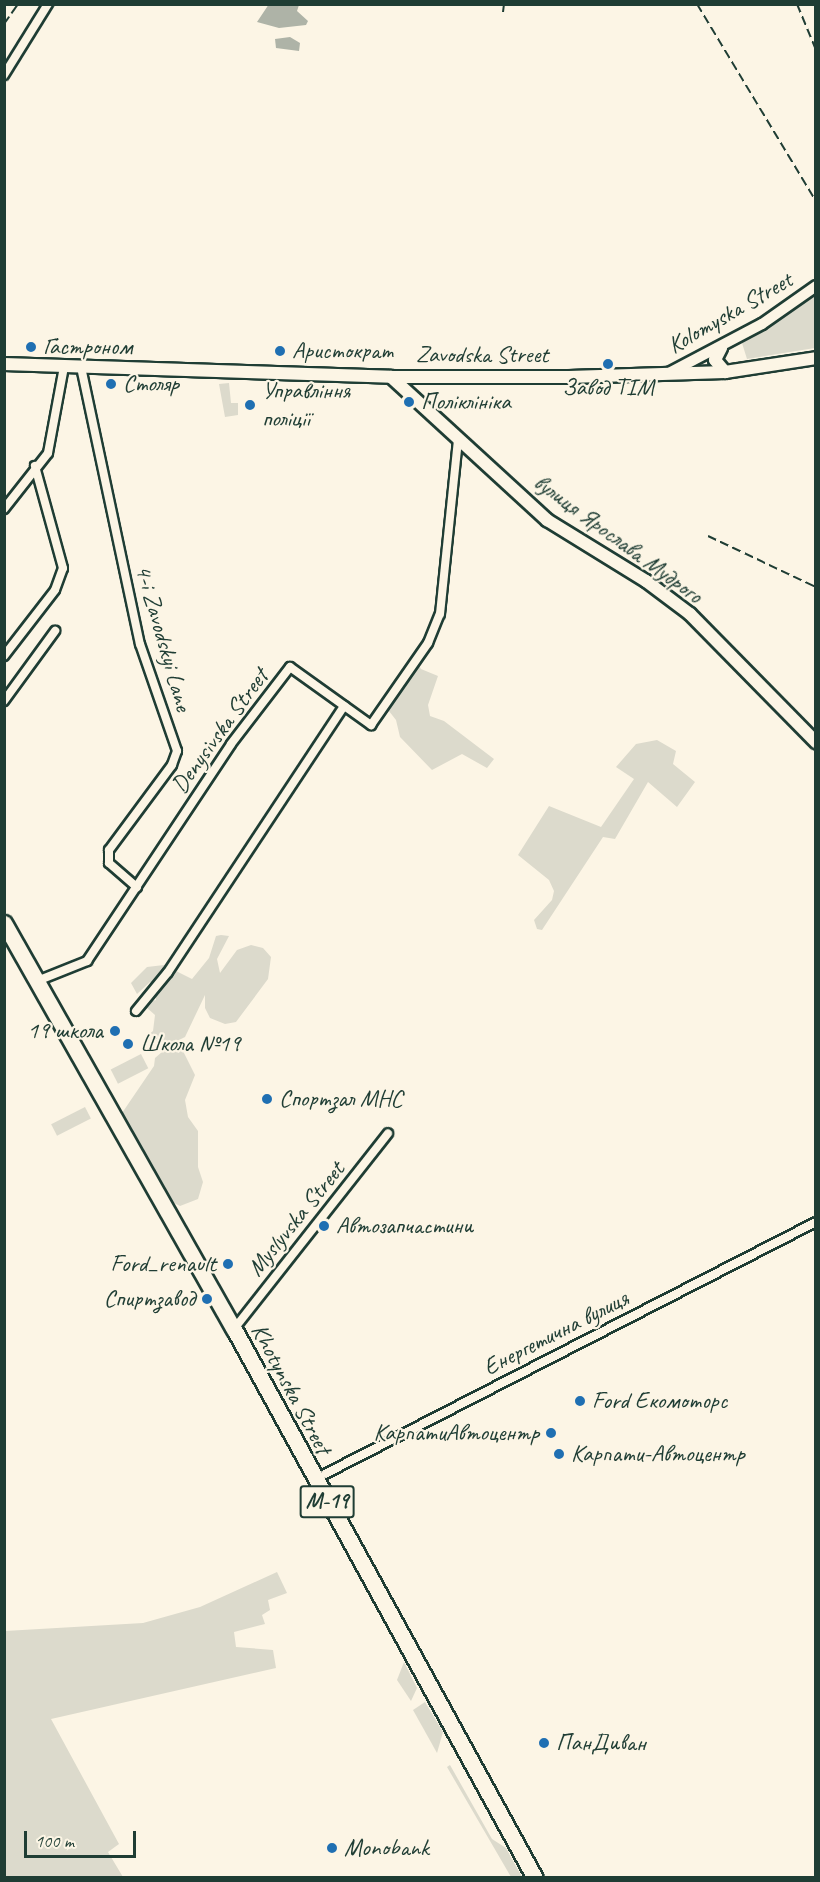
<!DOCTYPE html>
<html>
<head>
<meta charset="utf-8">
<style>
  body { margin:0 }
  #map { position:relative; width:820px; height:1882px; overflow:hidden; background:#fcf5e5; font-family:Caveat,sans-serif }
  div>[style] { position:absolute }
  .green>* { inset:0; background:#dcdacc; transform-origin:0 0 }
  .water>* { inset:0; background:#aeb3a7 }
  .roads { filter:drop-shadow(2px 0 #1f3d34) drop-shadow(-2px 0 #1f3d34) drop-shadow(0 2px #1f3d34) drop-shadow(0 -2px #1f3d34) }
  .minor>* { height:8px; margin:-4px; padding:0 4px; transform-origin:4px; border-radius:4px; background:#fcf5e5 }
  .tertiary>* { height:10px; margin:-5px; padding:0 5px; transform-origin:5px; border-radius:5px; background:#fcf5e5 }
  .secondary>* { height:12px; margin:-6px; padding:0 6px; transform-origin:6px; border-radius:6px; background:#fcf5e5 }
  .trunk>* { height:15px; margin:-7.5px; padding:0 7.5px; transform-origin:7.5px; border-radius:7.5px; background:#fcf5e5 }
  .rail>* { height:2px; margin-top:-1px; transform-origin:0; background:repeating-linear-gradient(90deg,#1f3d34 0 9px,transparent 0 13.5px) }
  .dots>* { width:16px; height:16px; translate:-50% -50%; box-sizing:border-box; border:3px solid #fcf5e5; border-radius:50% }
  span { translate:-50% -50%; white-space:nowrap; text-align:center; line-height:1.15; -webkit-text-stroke:4.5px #fcf5e5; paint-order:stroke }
  .shield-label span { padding:2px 4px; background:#fcf5e5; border:2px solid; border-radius:4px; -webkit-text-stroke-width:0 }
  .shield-label { font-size:22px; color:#1f3d34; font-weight:700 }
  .street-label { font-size:24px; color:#1f3d34 }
  .poi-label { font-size:24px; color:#1f3d34 }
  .left { translate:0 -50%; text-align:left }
  .right { translate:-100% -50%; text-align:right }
  .frame { position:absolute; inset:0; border:6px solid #1f3d34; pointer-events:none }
  .scale { position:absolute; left:24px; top:1831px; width:112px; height:27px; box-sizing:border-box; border:3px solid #1f3d34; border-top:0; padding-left:8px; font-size:18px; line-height:21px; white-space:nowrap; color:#1f3d34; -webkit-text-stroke:4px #fcf5e5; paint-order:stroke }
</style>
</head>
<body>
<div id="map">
  <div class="green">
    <i style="clip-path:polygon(815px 294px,815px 348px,747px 359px,742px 343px)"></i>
    <i style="clip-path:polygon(229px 383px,231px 403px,238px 403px,238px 415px,225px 417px,219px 384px)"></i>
    <i style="clip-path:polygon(416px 661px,421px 669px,438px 676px,428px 705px,430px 716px,444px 721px,494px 759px,487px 768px,462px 754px,432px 770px,400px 737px,396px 720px,385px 706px)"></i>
    <i style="clip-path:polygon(657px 740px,676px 751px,673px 764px,695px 782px,677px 807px,648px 782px,615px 839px,603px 837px,542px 930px,537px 929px,534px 920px,552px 900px,554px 891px,549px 880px,518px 855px,549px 806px,601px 827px,634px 779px,616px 767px,636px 744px)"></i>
    <i style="clip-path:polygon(221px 935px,229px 936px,217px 959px,220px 973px,237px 950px,251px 945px,263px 948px,271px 957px,268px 979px,236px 1022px,225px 1024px,210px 1018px,205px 1008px,205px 995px,185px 1037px,169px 1045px,153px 1040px,147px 1036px,153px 1031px,155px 1015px,146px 1007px,148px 1002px,156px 1000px,155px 984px,150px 982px,137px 994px,131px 983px,147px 967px,164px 965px,192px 979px,209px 958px,216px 936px)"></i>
    <i style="clip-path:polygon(169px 1046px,183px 1051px,195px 1075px,185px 1100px,188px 1117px,198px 1131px,198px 1167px,203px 1182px,198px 1199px,180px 1206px,168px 1200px,120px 1116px,154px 1066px,155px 1058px)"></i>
    <i style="left:141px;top:1054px;width:16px;height:34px;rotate:63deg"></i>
    <i style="left:85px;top:1107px;width:13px;height:38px;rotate:63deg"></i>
    <i style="clip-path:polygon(277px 1572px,287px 1593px,268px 1600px,270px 1610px,262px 1615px,265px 1624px,234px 1632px,236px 1647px,273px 1650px,276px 1668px,51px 1719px,119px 1844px,108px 1852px,123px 1877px,5px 1877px,5px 1631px,143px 1623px,200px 1607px)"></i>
    <i style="clip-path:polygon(404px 1662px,417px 1688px,411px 1701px,397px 1680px)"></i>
    <i style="clip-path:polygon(425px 1702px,443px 1732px,437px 1753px,413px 1710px)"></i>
    <i style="clip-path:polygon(450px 1765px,492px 1839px,506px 1848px,522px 1877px,511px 1877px,447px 1767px)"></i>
  </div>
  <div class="water">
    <i style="clip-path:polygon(269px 4px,299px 5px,297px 11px,308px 21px,306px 25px,279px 28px,257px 22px)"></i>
    <i style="clip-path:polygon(290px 37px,300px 43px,299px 51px,276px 48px,275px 39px)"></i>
  </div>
  <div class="roads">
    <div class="minor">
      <i style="left:4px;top:75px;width:84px;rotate:-58.2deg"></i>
      <i style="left:81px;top:367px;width:283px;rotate:78deg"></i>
      <i style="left:140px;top:644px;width:113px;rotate:70.9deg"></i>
      <i style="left:177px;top:751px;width:15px;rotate:110deg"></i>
      <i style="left:172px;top:765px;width:106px;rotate:126.5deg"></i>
      <i style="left:109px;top:850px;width:13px;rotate:90deg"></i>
      <i style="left:109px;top:863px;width:37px;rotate:41deg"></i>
      <i style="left:4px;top:509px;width:71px;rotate:-51.8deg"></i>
      <i style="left:48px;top:453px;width:87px;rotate:-79.5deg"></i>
      <i style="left:4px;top:656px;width:83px;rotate:-52.3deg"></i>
      <i style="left:55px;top:590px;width:23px;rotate:-70deg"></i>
      <i style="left:63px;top:568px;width:106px;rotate:-105.4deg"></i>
      <i style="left:4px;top:701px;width:87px;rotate:-53.9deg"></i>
      <i style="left:37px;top:981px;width:54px;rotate:-21.8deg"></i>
      <i style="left:87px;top:961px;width:260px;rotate:-56.4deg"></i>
      <i style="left:231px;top:744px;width:97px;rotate:-52.5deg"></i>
      <i style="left:290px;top:667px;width:100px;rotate:35.6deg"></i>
      <i style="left:371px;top:725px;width:100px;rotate:-55.2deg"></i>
      <i style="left:428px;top:643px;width:31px;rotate:-68deg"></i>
      <i style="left:440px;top:614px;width:176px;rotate:-84.1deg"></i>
      <i style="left:136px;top:1011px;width:50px;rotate:-50.6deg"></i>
      <i style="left:168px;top:972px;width:319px;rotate:-56.5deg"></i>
      <i style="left:234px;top:1329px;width:249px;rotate:-51.8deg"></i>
      <i style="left:325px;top:1474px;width:552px;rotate:-27.17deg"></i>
    </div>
    <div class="tertiary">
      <i style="left:669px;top:373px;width:105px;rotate:-27.8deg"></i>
      <i style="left:762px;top:324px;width:66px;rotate:-35.1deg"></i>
    </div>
    <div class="secondary">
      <i style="left:721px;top:348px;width:13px;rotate:117deg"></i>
      <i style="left:715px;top:360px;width:16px;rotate:50deg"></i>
      <i style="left:4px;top:364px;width:387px;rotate:1.9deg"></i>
      <i style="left:391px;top:377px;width:178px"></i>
      <i style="left:569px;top:377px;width:156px;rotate:-1.8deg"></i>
      <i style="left:725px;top:372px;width:92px;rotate:-8.7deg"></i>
      <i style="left:391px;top:377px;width:212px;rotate:42.5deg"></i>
      <i style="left:547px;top:520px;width:116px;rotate:31.6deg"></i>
      <i style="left:646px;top:581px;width:55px;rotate:36.9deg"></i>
      <i style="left:690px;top:614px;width:180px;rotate:45.5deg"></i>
    </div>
    <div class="trunk">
      <i style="left:4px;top:923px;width:467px;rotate:60.5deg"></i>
      <i style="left:234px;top:1329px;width:626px;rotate:61.27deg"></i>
    </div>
  </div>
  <div class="rail">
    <i style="left:697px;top:4px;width:230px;rotate:58.9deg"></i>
    <i style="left:797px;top:4px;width:50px;rotate:67.6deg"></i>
    <i style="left:814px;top:4px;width:4px;rotate:56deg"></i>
    <i style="left:503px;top:12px;width:8px;rotate:-83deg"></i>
    <i style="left:4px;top:24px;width:24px;rotate:-55deg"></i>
    <i style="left:708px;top:536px;width:119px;rotate:25.3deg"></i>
  </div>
  <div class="dots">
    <i style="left:31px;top:347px;background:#1f6fb2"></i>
    <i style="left:280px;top:351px;background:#1f6fb2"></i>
    <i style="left:608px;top:364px;background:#1f6fb2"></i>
    <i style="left:111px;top:384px;background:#1f6fb2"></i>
    <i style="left:409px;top:402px;background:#1f6fb2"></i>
    <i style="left:250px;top:405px;background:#1f6fb2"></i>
    <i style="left:115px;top:1031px;background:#1f6fb2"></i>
    <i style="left:128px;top:1044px;background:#1f6fb2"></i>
    <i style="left:267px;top:1099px;background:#1f6fb2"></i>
    <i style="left:324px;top:1226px;background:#1f6fb2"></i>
    <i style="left:228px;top:1264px;background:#1f6fb2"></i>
    <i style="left:207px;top:1299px;background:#1f6fb2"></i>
    <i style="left:580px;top:1401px;background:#1f6fb2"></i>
    <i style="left:551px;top:1433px;background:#1f6fb2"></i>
    <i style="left:559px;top:1454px;background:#1f6fb2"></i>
    <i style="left:544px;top:1743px;background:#1f6fb2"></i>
    <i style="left:332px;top:1848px;background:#1f6fb2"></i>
  </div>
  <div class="shield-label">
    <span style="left:327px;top:1502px">М-19</span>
  </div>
  <div class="street-label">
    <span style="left:730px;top:313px;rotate:-30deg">Kolomyska Street</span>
    <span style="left:482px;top:355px">Zavodska Street</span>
    <span style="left:618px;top:539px;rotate:36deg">вулиця Ярослава Мудрого</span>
    <span style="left:163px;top:638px;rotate:74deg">4-i Zavodskyi Lane</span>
    <span style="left:220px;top:731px;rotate:-54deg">Denysivska Street</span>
    <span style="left:296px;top:1219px;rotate:-51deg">Myslyvska Street</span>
    <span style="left:556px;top:1333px;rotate:-27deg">Енергетична вулиця</span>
    <span style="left:291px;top:1389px;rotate:62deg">Khotynska Street</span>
  </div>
  <div class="poi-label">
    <span class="left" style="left:43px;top:347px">Гастроном</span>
    <span class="left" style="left:292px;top:351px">Аристократ</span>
    <span class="left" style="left:123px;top:384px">Столяр</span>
    <span style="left:608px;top:388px">Завод ТІМ</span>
    <span class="left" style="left:262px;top:405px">Управління<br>поліції</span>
    <span class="left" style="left:421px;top:402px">Поліклініка</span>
    <span class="right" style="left:103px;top:1031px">19 школа</span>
    <span class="left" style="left:140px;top:1044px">Школа №19</span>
    <span class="left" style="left:279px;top:1099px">Спортзал МНС</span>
    <span class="left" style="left:336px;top:1226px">Автозапчастини</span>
    <span class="right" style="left:216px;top:1264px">Ford_renault</span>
    <span class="right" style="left:195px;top:1299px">Спиртзавод</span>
    <span class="left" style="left:592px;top:1401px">Ford Екомоторс</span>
    <span class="right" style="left:539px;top:1433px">КарпатиАвтоцентр</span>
    <span class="left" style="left:571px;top:1454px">Карпати-Автоцентр</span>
    <span class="left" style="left:556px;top:1743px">ПанДиван</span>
    <span class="left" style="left:344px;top:1848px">Monobank</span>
  </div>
  <div class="frame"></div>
  <div class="scale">100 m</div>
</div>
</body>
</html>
